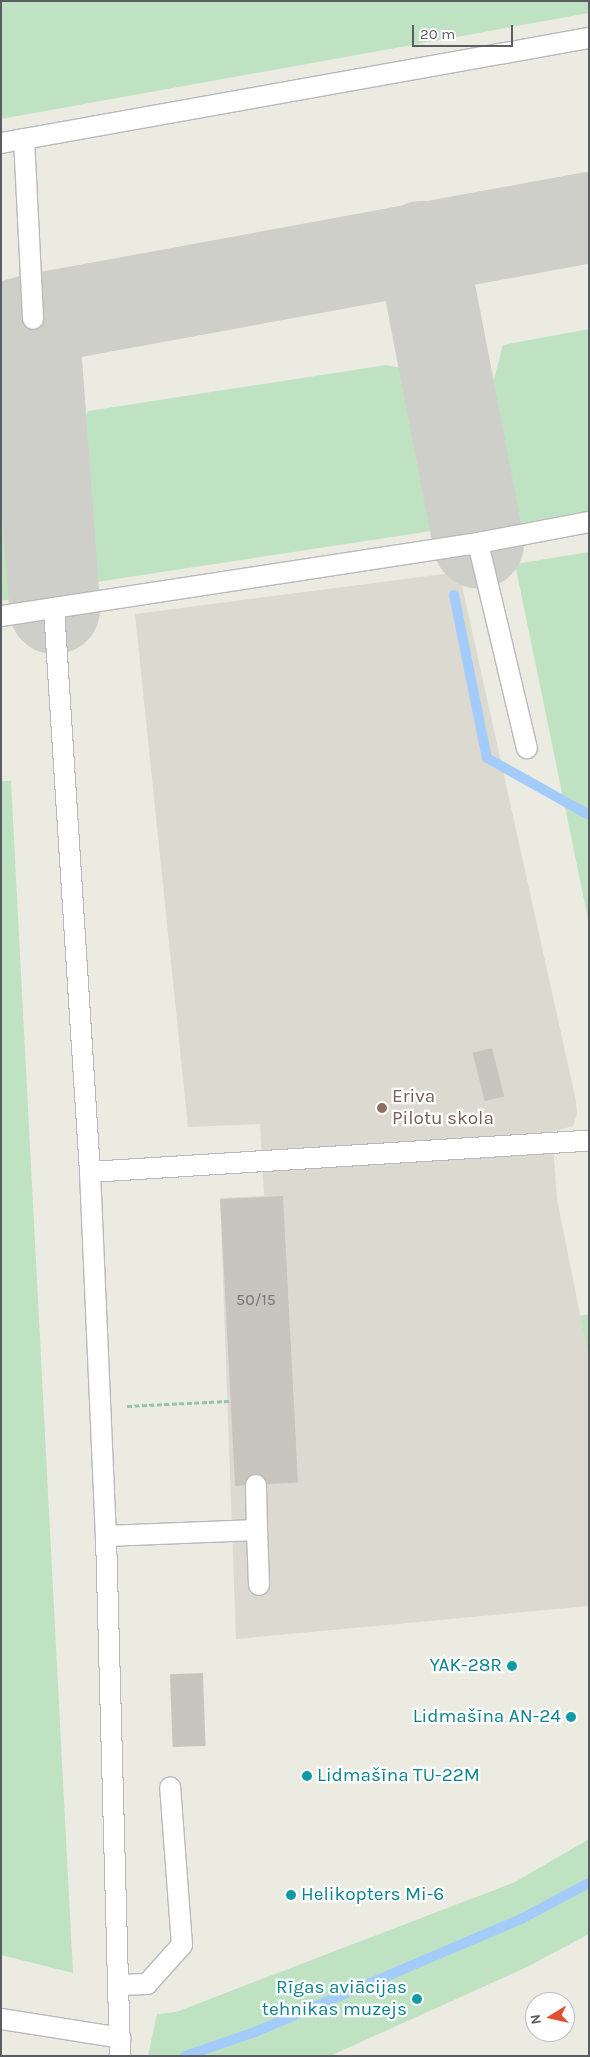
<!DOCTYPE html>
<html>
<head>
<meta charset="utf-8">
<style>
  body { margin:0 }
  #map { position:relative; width:590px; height:2057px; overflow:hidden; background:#ecebe1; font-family:Karla,sans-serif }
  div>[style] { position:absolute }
  .education>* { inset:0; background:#dcdad0 }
  .green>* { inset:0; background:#bfe3c2 }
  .stream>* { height:10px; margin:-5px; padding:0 5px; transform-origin:5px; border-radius:5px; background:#a3ccfb }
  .taxiway>* { height:91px; margin:-45.5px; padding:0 45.5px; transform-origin:45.5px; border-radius:45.5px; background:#cfcfca }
  .building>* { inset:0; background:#c8c5bf; transform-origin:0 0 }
  .path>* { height:3px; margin-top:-1.5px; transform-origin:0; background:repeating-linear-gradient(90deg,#98c3a9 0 5px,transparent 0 7.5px) }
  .roads { filter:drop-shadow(1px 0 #b7b9bd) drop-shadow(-1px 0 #b7b9bd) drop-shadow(0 1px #b7b9bd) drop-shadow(0 -1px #b7b9bd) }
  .service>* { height:20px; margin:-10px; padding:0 10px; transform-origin:10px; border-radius:10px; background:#fff }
  .dots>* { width:14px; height:14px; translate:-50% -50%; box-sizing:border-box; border:2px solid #fff; border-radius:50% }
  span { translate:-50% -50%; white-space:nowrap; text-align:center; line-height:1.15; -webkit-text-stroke:4.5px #fff; paint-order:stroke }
  .number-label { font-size:16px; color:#767779 }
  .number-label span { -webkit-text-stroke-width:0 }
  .education-label { font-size:19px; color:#785e54 }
  .left { translate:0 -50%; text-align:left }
  .culture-label { font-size:19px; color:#0d838f }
  .right { translate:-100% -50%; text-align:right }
  .frame { position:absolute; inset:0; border:2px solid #5a5d62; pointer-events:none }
  .north { position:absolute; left:525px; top:1992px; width:50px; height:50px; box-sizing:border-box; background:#fff; border:1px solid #bdbec0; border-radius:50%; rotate:261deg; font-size:14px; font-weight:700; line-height:20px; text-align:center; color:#5a5d62 }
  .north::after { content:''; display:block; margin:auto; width:18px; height:22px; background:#e05033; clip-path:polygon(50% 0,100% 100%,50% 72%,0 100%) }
  .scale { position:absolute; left:412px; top:25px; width:101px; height:22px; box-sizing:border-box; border:2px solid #5a5d62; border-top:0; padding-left:6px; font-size:15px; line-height:18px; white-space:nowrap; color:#5a5d62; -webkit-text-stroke:4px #fff; paint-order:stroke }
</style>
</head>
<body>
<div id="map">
  <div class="education">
    <i style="clip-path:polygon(459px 572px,576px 1101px,577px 1114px,573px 1126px,552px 1132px,557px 1199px,589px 1359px,589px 1606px,236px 1639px,220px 1198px,264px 1196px,260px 1124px,188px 1127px,135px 614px)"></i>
  </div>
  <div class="green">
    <i style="clip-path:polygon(1px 1px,589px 1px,589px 13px,1px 119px)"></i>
    <i style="clip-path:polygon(589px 329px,589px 511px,510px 525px,493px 425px,492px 386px,503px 345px)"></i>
    <i style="clip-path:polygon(386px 365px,406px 369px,426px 405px,451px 528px,70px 586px,64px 454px,88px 411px)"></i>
    <i style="clip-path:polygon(1px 475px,15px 483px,25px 597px,1px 601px)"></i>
    <i style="clip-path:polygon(589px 552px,589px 924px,515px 564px)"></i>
    <i style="clip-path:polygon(1px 781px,11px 781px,73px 1973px,1px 1955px)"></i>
    <i style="clip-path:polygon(589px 1314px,589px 1359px,580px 1316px)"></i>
    <i style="clip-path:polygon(589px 1839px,589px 1934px,527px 1967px,330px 2056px,148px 2056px,157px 2014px,176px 2012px,515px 1882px)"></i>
  </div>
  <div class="stream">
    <i style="left:454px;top:595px;width:166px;rotate:78.6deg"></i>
    <i style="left:487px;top:758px;width:117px;rotate:29.2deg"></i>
    <i style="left:185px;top:2056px;width:74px;rotate:-18.9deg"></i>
    <i style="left:255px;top:2032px;width:289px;rotate:-23deg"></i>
    <i style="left:521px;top:1919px;width:77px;rotate:-27.9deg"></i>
  </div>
  <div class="taxiway">
    <i style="left:421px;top:246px;width:302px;rotate:79.1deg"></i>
    <i style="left:33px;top:319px;width:290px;rotate:85.8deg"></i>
    <i style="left:1px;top:328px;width:33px;rotate:-16deg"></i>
    <i style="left:33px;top:319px;width:565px;rotate:-10.4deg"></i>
  </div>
  <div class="building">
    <i style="left:492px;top:1048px;width:50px;height:20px;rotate:76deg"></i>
    <i style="left:283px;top:1196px;width:287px;height:63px;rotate:87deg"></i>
    <i style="left:203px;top:1673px;width:73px;height:33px;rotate:88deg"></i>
  </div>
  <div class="path">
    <i style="left:127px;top:1406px;width:102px;rotate:-2.8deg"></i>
  </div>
  <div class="roads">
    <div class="service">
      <i style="left:24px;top:139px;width:574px;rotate:-10.14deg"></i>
      <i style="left:1px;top:143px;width:23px;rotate:-10deg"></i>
      <i style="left:24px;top:139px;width:180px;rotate:87.1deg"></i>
      <i style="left:478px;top:543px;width:211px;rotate:76.6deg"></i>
      <i style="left:54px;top:608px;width:565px;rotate:86.35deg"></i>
      <i style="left:90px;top:1172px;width:364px;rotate:87.5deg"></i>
      <i style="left:106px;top:1536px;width:520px;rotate:88.46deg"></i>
      <i style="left:1px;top:616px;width:483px;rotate:-8.7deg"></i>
      <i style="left:478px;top:543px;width:113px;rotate:-10.7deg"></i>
      <i style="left:90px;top:1172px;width:500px;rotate:-3.6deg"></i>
      <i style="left:257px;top:1530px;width:55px;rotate:87.9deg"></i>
      <i style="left:106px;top:1536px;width:151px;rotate:-2.3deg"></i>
      <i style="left:257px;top:1530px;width:45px;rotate:-91.3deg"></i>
      <i style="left:120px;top:1985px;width:27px;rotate:-2deg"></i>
      <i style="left:147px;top:1984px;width:52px;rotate:-48.1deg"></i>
      <i style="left:182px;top:1945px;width:158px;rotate:-94.3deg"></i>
      <i style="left:1px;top:2019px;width:121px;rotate:9deg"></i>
    </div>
  </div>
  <div class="dots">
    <i style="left:382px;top:1108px;background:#8d6e63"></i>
    <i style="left:512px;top:1666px;background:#0f9aa8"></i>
    <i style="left:571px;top:1717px;background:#0f9aa8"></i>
    <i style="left:307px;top:1776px;background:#0f9aa8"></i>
    <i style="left:291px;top:1895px;background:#0f9aa8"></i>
    <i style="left:417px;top:1999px;background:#0f9aa8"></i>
  </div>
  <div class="number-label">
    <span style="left:256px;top:1300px">50/15</span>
  </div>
  <div class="education-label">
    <span class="left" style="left:392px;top:1108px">Eriva<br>Pilotu skola</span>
  </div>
  <div class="culture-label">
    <span class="right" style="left:502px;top:1666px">YAK-28R</span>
    <span class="right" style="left:561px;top:1717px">Lidmašīna AN-24</span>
    <span class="left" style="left:317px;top:1776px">Lidmašīna TU-22M</span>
    <span class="left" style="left:301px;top:1895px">Helikopters Mi-6</span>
    <span class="right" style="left:407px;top:1999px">Rīgas aviācijas<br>tehnikas muzejs</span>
  </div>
  <div class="frame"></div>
  <div class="north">N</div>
  <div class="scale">20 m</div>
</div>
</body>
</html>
